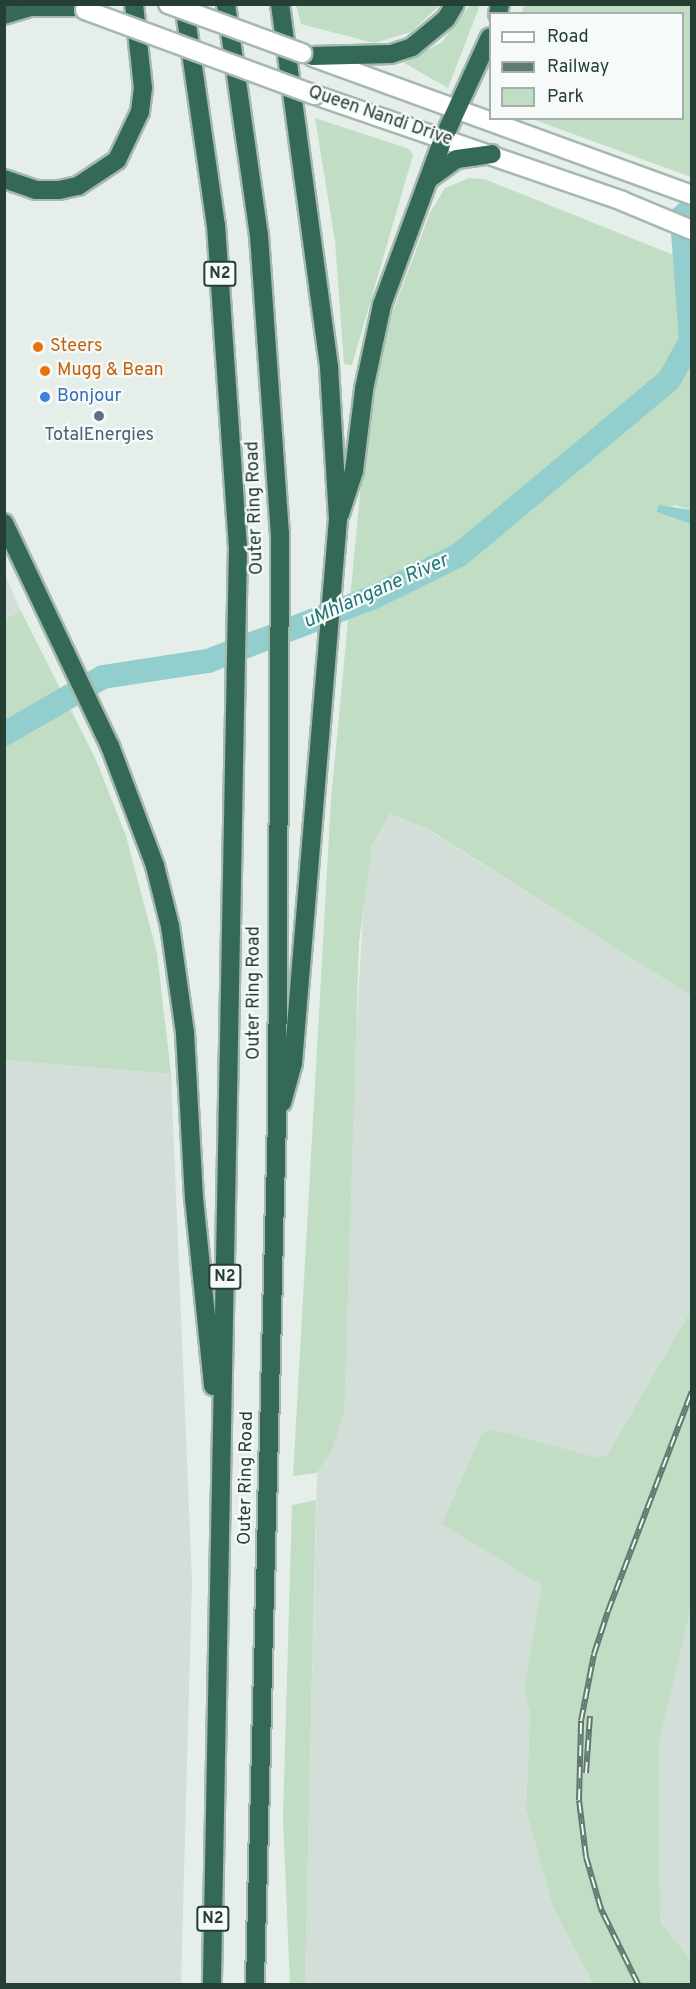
<!DOCTYPE html>
<html>
<head>
<meta charset="utf-8">
<style>
  body { margin:0 }
  #map { position:relative; width:696px; height:1989px; overflow:hidden; background:#e6eee9; font-family:Overpass,sans-serif }
  div>[style] { position:absolute }
  .built>* { inset:0; background:#d4ded8 }
  .green>* { inset:0; background:#c1ddc4 }
  .water>* { inset:0; background:#92cece }
  .river>* { height:24px; margin:-12px; padding:0 12px; transform-origin:12px; border-radius:12px; background:#92cece }
  .roads { filter:drop-shadow(2px 0 #a5b9af) drop-shadow(-2px 0 #a5b9af) drop-shadow(0 2px #a5b9af) drop-shadow(0 -2px #a5b9af) }
  .secondary>* { height:18px; margin:-9px; padding:0 9px; transform-origin:9px; border-radius:9px; background:#fff }
  .highway>* { height:18px; margin:-9px; padding:0 9px; transform-origin:9px; border-radius:9px; background:#336956 }
  .rail>* { height:6px; margin-top:-3px; transform-origin:0; background:repeating-linear-gradient(90deg,#f6faf8 0 11px,#617a6f 0 22px); box-sizing:border-box; border-block:2px solid #617a6f }
  .bridges { filter:drop-shadow(2px 0 #a5b9af) drop-shadow(-2px 0 #a5b9af) drop-shadow(0 2px #a5b9af) drop-shadow(0 -2px #a5b9af) }
  .secondary-bridge>* { height:18px; margin:-9px; padding:0 9px; transform-origin:9px; border-radius:9px; background:#fff }
  .dots>* { width:16px; height:16px; translate:-50% -50%; box-sizing:border-box; border:3px solid #f6faf8; border-radius:50% }
  span { translate:-50% -50%; white-space:nowrap; text-align:center; line-height:1.15; -webkit-text-stroke:4.5px #f6faf8; paint-order:stroke }
  .shield-label span { padding:2px 4px; background:#f6faf8; border:2px solid; border-radius:4px; -webkit-text-stroke-width:0 }
  .shield-label { font-size:16px; color:#263f34; font-weight:700 }
  .street-label { font-size:18px; color:#263f34 }
  .food-label { font-size:18px; color:#c56008 }
  .left { translate:0 -50%; text-align:left }
  .shop-label { font-size:18px; color:#366cbe }
  .service-label { font-size:18px; color:#4e5e75 }
  .water-label { font-size:20px; color:#237678; font-style:italic }
  .frame { position:absolute; inset:0; border:6px solid #263f34; pointer-events:none }
  .legend { position:absolute; left:489px; top:12px; width:195px; height:108px; box-sizing:border-box; background:#f6faf8; border:2px solid #a3afaa; margin:0; padding:8px 10px; list-style:none; font-size:18px; color:#263f34 }
  .legend li { display:flex; align-items:center; gap:12px; height:30px }
  .legend b { width:30px; border:2px solid #a3afaa }
</style>
</head>
<body>
<div id="map">
  <div class="built">
    <i style="clip-path:polygon(4px 572px,21px 611px,5px 620px,4px 620px)"></i>
    <i style="clip-path:polygon(390px 814px,427px 829px,691px 996px,691px 1310px,607px 1455px,599px 1458px,542px 1585px,524px 1689px,530px 1714px,526px 1810px,553px 1907px,593px 1984px,305px 1984px,317px 1473px,332px 1450px,365px 880px,372px 845px)"></i>
    <i style="clip-path:polygon(4px 1060px,171px 1074px,192px 1582px,181px 1984px,5px 1984px)"></i>
    <i style="clip-path:polygon(689px 1604px,692px 1605px,691px 1960px,660px 1922px,659px 1743px)"></i>
  </div>
  <div class="green">
    <i style="clip-path:polygon(296px 5px,296px 4px,440px 5px,411px 32px,374px 43px,301px 24px)"></i>
    <i style="clip-path:polygon(470px 5px,480px 5px,448px 88px,404px 63px,442px 42px)"></i>
    <i style="clip-path:polygon(524px 5px,691px 5px,691px 177px,532px 119px,682px 118px,682px 14px,522px 13px)"></i>
    <i style="clip-path:polygon(315px 118px,409px 149px,413px 155px,352px 365px,344px 364px,335px 241px)"></i>
    <i style="clip-path:polygon(469px 178px,484px 179px,691px 262px,691px 510px,675px 505px,657px 512px,691px 524px,691px 996px,428px 829px,390px 814px,372px 845px,359px 942px,344px 1412px,332px 1450px,317px 1473px,293px 1476px,331px 800px,366px 430px,389px 322px,430px 213px,445px 188px)"></i>
    <i style="clip-path:polygon(21px 611px,96px 760px,126px 836px,157px 953px,171px 1074px,5px 1060px,4px 620px)"></i>
    <i style="clip-path:polygon(691px 1310px,691px 1605px,659px 1743px,660px 1922px,691px 1960px,691px 1984px,593px 1984px,553px 1907px,526px 1810px,530px 1714px,524px 1689px,542px 1585px,442px 1524px,482px 1433px,494px 1430px,598px 1458px,607px 1455px)"></i>
    <i style="clip-path:polygon(316px 1500px,305px 1984px,290px 1984px,283px 1817px,292px 1505px)"></i>
  </div>
  <div class="water">
    <i style="clip-path:polygon(659px 505px,691px 510px,691px 524px,657px 512px)"></i>
  </div>
  <div class="river">
    <i style="left:4px;top:734px;width:114px;rotate:-29.9deg"></i>
    <i style="left:103px;top:677px;width:106px;rotate:-8.7deg"></i>
    <i style="left:208px;top:661px;width:178px;rotate:-21.1deg"></i>
    <i style="left:374px;top:597px;width:95px;rotate:-26.3deg"></i>
    <i style="left:459px;top:555px;width:273px;rotate:-39.8deg"></i>
    <i style="left:669px;top:380px;width:45px;rotate:-60.6deg"></i>
    <i style="left:691px;top:341px;width:124px;rotate:-94.2deg"></i>
    <i style="left:682px;top:217px;width:13px;rotate:-42deg"></i>
  </div>
  <div class="roads">
    <div class="secondary">
      <i style="left:313px;top:57px;width:403px;rotate:20deg"></i>
      <i style="left:315px;top:95px;width:325px;rotate:19deg"></i>
      <i style="left:622px;top:201px;width:76px;rotate:22.5deg"></i>
    </div>
    <div class="highway">
      <i style="left:184px;top:4px;width:223px;rotate:81.8deg"></i>
      <i style="left:216px;top:225px;width:322px;rotate:86.1deg"></i>
      <i style="left:238px;top:546px;width:1438px;rotate:91.04deg"></i>
      <i style="left:226px;top:4px;width:233px;rotate:81.9deg"></i>
      <i style="left:259px;top:235px;width:299px;rotate:86deg"></i>
      <i style="left:280px;top:533px;width:586px;rotate:90.29deg"></i>
      <i style="left:277px;top:1119px;width:865px;rotate:91.46deg"></i>
      <i style="left:280px;top:4px;width:366px;rotate:82.3deg"></i>
      <i style="left:329px;top:367px;width:152px;rotate:86.6deg"></i>
      <i style="left:338px;top:519px;width:546px;rotate:94.73deg"></i>
      <i style="left:293px;top:1063px;width:41px;rotate:105.4deg"></i>
      <i style="left:498px;top:14px;width:10px;rotate:-79deg"></i>
      <i style="left:4px;top:15px;width:27px;rotate:-17deg"></i>
      <i style="left:30px;top:7px;width:46px"></i>
      <i style="left:312px;top:56px;width:79px;rotate:-1.5deg"></i>
      <i style="left:391px;top:54px;width:22px;rotate:-18deg"></i>
      <i style="left:412px;top:47px;width:44px;rotate:-39.5deg"></i>
      <i style="left:446px;top:19px;width:17px;rotate:-59deg"></i>
      <i style="left:4px;top:179px;width:34px;rotate:19deg"></i>
      <i style="left:36px;top:190px;width:23px"></i>
      <i style="left:59px;top:190px;width:19px;rotate:-12deg"></i>
      <i style="left:78px;top:186px;width:47px;rotate:-33.7deg"></i>
      <i style="left:117px;top:160px;width:53px;rotate:-64.4deg"></i>
      <i style="left:140px;top:112px;width:24px;rotate:-83deg"></i>
      <i style="left:143px;top:88px;width:84px;rotate:-96.1deg"></i>
      <i style="left:429px;top:179px;width:34px;rotate:-36deg"></i>
      <i style="left:457px;top:159px;width:35px;rotate:-8deg"></i>
      <i style="left:340px;top:514px;width:45px;rotate:-72deg"></i>
      <i style="left:354px;top:471px;width:83px;rotate:-83deg"></i>
      <i style="left:364px;top:389px;width:86px;rotate:-77.9deg"></i>
      <i style="left:382px;top:305px;width:177px;rotate:-69.8deg"></i>
      <i style="left:443px;top:139px;width:112px;rotate:-65.3deg"></i>
      <i style="left:4px;top:523px;width:247px;rotate:64.6deg"></i>
      <i style="left:110px;top:746px;width:128px;rotate:69.4deg"></i>
      <i style="left:155px;top:866px;width:62px;rotate:76deg"></i>
      <i style="left:170px;top:926px;width:108px;rotate:82deg"></i>
      <i style="left:185px;top:1033px;width:165px;rotate:86.9deg"></i>
      <i style="left:194px;top:1198px;width:189px;rotate:84.2deg"></i>
    </div>
  </div>
  <div class="rail">
    <i style="left:586px;top:1773px;width:57px;rotate:-86deg"></i>
    <i style="left:638px;top:1984px;width:84px;rotate:-116.3deg"></i>
    <i style="left:601px;top:1909px;width:54px;rotate:-106.1deg"></i>
    <i style="left:586px;top:1857px;width:57px;rotate:-97deg"></i>
    <i style="left:579px;top:1800px;width:79px;rotate:-88.5deg"></i>
    <i style="left:581px;top:1721px;width:68px;rotate:-79deg"></i>
    <i style="left:594px;top:1654px;width:45px;rotate:-72deg"></i>
    <i style="left:608px;top:1611px;width:235px;rotate:-69.1deg"></i>
  </div>
  <div class="bridges">
    <div class="secondary-bridge">
      <i style="left:168px;top:4px;width:143px;rotate:20.1deg"></i>
      <i style="left:85px;top:10px;width:245px;rotate:20.3deg"></i>
    </div>
  </div>
  <div class="dots">
    <i style="left:38px;top:347px;background:#e8710a"></i>
    <i style="left:45px;top:371px;background:#e8710a"></i>
    <i style="left:45px;top:397px;background:#3f7fe0"></i>
    <i style="left:99px;top:416px;background:#5c6f8a"></i>
  </div>
  <div class="shield-label">
    <span style="left:220px;top:274px">N2</span>
    <span style="left:225px;top:1277px">N2</span>
    <span style="left:213px;top:1919px">N2</span>
  </div>
  <div class="street-label">
    <span style="left:380px;top:117px;rotate:19deg">Queen Nandi Drive</span>
    <span style="left:256px;top:508px;rotate:-92deg">Outer Ring Road</span>
    <span style="left:255px;top:993px;rotate:-90deg">Outer Ring Road</span>
    <span style="left:247px;top:1478px;rotate:-89deg">Outer Ring Road</span>
  </div>
  <div class="food-label">
    <span class="left" style="left:50px;top:347px">Steers</span>
    <span class="left" style="left:57px;top:371px">Mugg &amp; Bean</span>
  </div>
  <div class="shop-label">
    <span class="left" style="left:57px;top:397px">Bonjour</span>
  </div>
  <div class="service-label">
    <span style="left:99px;top:436px">TotalEnergies</span>
  </div>
  <div class="water-label">
    <span style="left:376px;top:592px;rotate:-24deg">uMhlangane River</span>
  </div>
  <div class="frame"></div>
  <ul class="legend">
  <li><b style="height:8px;background:#fff"></b>Road</li>
  <li><b style="height:8px;background:#617a6f"></b>Railway</li>
  <li><b style="height:16px;background:#c1ddc4"></b>Park</li>
  </ul>
</div>
</body>
</html>
